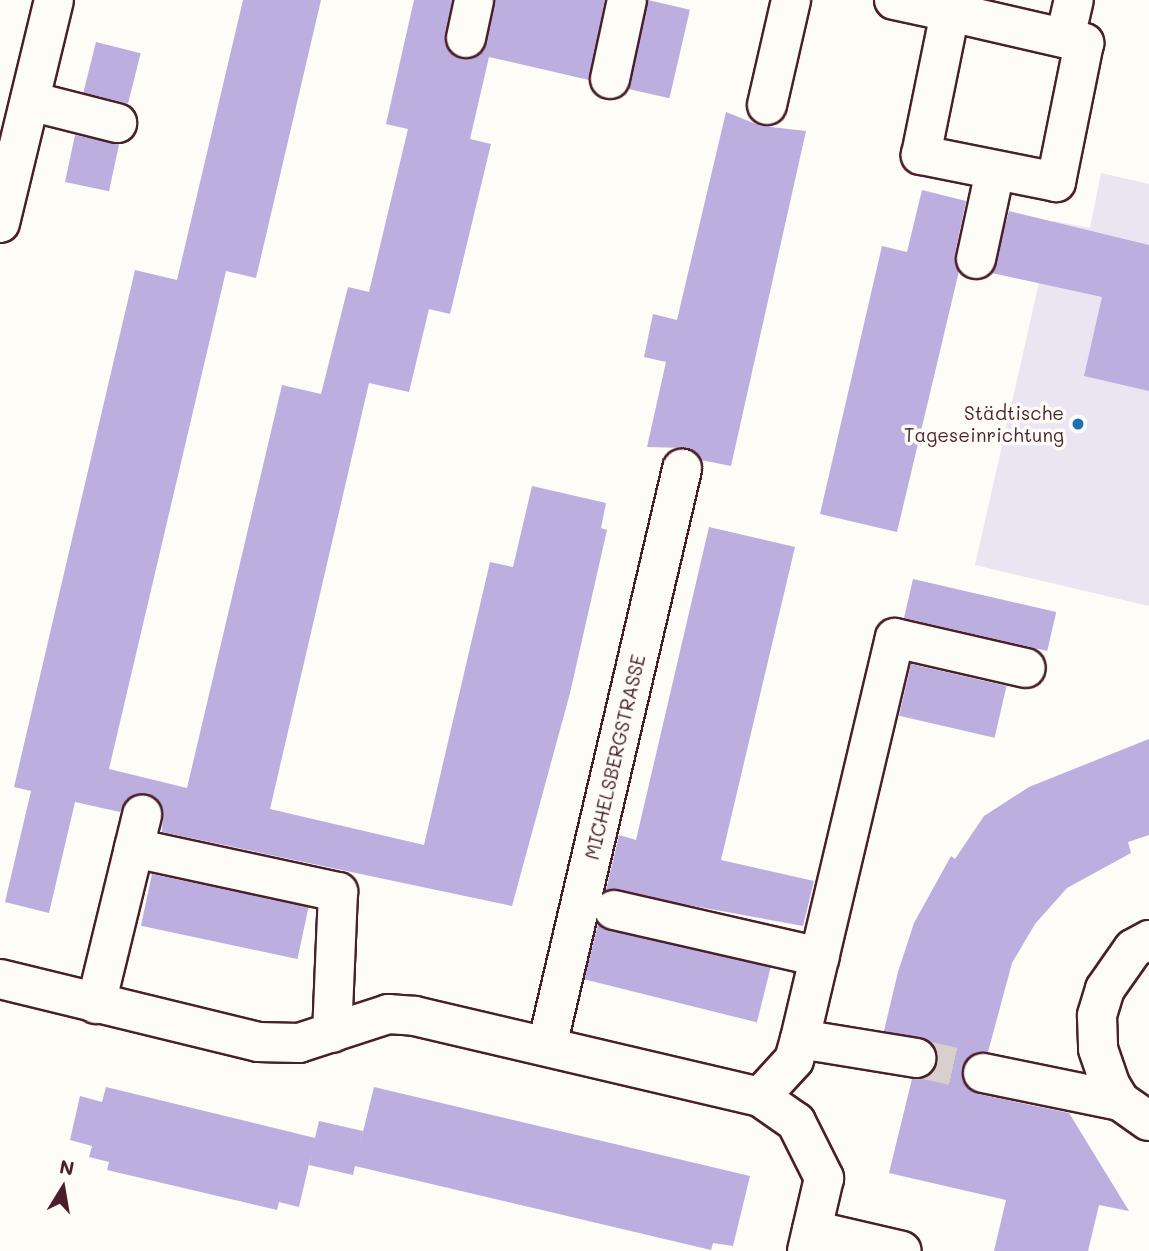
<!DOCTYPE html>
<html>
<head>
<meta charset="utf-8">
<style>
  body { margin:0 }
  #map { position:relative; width:1149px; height:1251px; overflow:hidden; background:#fdfcf7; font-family:Mali,sans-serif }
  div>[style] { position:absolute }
  .built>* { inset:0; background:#eae5f0 }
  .building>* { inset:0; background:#bcaedf; transform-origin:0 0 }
  .minor-tunnel>* { height:38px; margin-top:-19px; transform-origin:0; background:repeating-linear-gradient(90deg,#d9d0ce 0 38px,transparent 0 57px) }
  .roads { filter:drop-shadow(2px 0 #4a1f2b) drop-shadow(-2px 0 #4a1f2b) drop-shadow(0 2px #4a1f2b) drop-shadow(0 -2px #4a1f2b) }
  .minor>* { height:38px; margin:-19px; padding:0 19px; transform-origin:19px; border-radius:19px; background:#fdfcf7 }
  .dots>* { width:19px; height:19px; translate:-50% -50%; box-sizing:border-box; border:4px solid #fdfcf7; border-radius:50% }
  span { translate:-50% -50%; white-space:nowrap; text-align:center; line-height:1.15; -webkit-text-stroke:7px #fdfcf7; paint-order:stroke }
  .poi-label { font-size:19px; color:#4a1f2b }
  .right { translate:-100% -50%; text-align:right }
  .street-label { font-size:19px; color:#4a1f2b }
  .north { position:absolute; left:28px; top:1153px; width:70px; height:70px; -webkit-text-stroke:5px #fdfcf7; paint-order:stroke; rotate:11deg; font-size:19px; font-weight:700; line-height:28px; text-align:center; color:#4a1f2b }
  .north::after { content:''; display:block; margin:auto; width:24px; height:32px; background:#4a1f2b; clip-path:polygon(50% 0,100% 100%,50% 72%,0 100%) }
</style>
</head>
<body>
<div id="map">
  <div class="built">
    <i style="clip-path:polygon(1101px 173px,1149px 184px,1149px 606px,975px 565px,1053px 221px,1090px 228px)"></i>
  </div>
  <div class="building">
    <i style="clip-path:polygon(243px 0,321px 0,256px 278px,226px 271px,109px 769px,187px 788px,282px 385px,321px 394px,348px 287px,369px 292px,408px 129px,386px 124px,414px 0,452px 0,445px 44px,462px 59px,483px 52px,495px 0,605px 0,589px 80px,489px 57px,470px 139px,491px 144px,450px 314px,429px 309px,409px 392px,369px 383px,270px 809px,424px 845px,490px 562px,513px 567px,532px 486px,606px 503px,601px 528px,607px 530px,570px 693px,512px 906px,162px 832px,163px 808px,146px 794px,127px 799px,120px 812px,75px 802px,49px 913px,5px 902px,31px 791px,14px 787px,135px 270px,177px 280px)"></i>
    <i style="left:648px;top:0;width:43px;height:91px;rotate:13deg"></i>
    <i style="left:96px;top:42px;width:46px;height:52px;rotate:14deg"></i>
    <i style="clip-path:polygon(726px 112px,761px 126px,806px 131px,731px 466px,701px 460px,686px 448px,647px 447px,666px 362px,644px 357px,653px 314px,677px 320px)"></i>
    <i style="left:75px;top:135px;width:45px;height:48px;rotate:12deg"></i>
    <i style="clip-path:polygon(922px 190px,966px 201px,955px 254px,959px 271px,897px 532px,820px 514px,882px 246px,907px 252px)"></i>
    <i style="clip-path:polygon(1009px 211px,1149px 245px,1149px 391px,1084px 376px,1102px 297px,992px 273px)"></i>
    <i style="clip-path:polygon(709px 527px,795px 547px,721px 860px,814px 881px,803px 926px,606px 890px,619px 835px,636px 840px)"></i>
    <i style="left:913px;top:579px;width:147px;height:40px;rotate:13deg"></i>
    <i style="left:911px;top:664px;width:98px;height:53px;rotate:13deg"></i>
    <i style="clip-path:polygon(1149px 739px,1149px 835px,1128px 842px,1131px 853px,1067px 888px,1035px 924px,1012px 963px,988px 1052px,975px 1053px,962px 1069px,963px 1081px,978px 1094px,1069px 1113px,1129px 1211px,1099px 1205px,1088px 1251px,994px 1251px,1006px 1200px,889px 1173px,912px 1079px,924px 1078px,938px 1061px,929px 1041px,884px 1031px,898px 972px,914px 923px,951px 856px,955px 859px,984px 816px,1029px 787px)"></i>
    <i style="left:152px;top:874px;width:160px;height:53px;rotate:12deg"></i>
    <i style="left:598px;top:924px;width:178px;height:57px;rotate:14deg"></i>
    <i style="clip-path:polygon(106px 1087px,315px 1138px,319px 1121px,363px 1131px,360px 1144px,374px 1087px,750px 1176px,733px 1246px,713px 1243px,711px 1250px,355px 1166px,353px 1175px,309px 1165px,312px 1151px,299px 1207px,279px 1202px,277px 1210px,107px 1170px,109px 1162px,89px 1157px,92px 1146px,70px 1140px,80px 1096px,102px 1102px)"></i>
  </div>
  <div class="minor-tunnel">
    <i style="left:916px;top:1058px;width:69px;rotate:12.6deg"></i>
  </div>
  <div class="roads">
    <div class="minor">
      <i style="left:894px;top:0;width:57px;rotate:12.1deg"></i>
      <i style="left:950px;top:12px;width:138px;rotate:13deg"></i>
      <i style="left:1084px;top:43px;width:142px;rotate:101.4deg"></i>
      <i style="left:1056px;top:182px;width:138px;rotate:-168.7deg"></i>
      <i style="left:921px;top:155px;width:146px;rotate:-78.5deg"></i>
      <i style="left:466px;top:38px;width:39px;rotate:-78deg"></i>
      <i style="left:1065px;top:38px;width:39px;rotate:-77deg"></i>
      <i style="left:610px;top:79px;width:81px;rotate:-77.9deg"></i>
      <i style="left:30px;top:101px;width:90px;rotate:14.2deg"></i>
      <i style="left:767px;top:105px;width:108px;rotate:-77.1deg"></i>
      <i style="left:0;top:223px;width:229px;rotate:-76.4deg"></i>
      <i style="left:976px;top:259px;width:90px;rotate:-77.8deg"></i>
      <i style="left:134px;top:848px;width:209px;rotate:12.2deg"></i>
      <i style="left:338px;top:892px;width:141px;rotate:92.4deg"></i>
      <i style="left:614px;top:910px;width:211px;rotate:12.9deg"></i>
      <i style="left:1149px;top:940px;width:18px;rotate:151deg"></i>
      <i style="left:1133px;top:949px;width:49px;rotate:125deg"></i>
      <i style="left:1105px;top:989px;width:28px;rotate:107deg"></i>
      <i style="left:1097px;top:1016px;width:33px;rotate:88deg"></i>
      <i style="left:1098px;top:1049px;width:39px;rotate:71deg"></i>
      <i style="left:1111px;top:1086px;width:17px;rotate:59deg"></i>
      <i style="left:1120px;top:1101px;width:35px;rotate:35deg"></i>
      <i style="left:0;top:979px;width:266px;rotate:13.7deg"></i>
      <i style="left:258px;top:1042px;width:41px;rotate:1.4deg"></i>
      <i style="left:299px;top:1043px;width:94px;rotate:-18deg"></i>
      <i style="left:388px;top:1014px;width:27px;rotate:4deg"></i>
      <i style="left:415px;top:1016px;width:354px;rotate:13.2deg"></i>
      <i style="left:760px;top:1097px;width:44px;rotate:34.8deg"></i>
      <i style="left:796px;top:1122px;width:63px;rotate:63.4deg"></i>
      <i style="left:824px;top:1178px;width:75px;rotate:103.1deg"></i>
      <i style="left:96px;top:1004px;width:195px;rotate:-76.3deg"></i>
      <i style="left:800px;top:1039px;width:118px;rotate:9.3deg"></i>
      <i style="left:547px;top:1046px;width:593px;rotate:-76.83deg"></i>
      <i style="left:983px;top:1073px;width:140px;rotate:11.6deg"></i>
      <i style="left:760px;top:1097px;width:50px;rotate:-47.4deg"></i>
      <i style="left:794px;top:1060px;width:22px;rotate:-74deg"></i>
      <i style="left:800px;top:1039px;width:412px;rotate:-76.7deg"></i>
      <i style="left:895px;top:638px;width:134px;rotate:12.9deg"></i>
      <i style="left:812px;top:1230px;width:92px;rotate:13.1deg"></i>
    </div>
  </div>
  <div class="dots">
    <i style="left:1078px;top:424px;background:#1f6fb2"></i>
  </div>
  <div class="poi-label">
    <span class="right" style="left:1064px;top:424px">Städtische<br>Tageseinrichtung</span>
  </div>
  <div class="street-label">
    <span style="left:615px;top:757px;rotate:-77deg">MICHELSBERGSTRASSE</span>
  </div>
  <div class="north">N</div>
</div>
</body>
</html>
